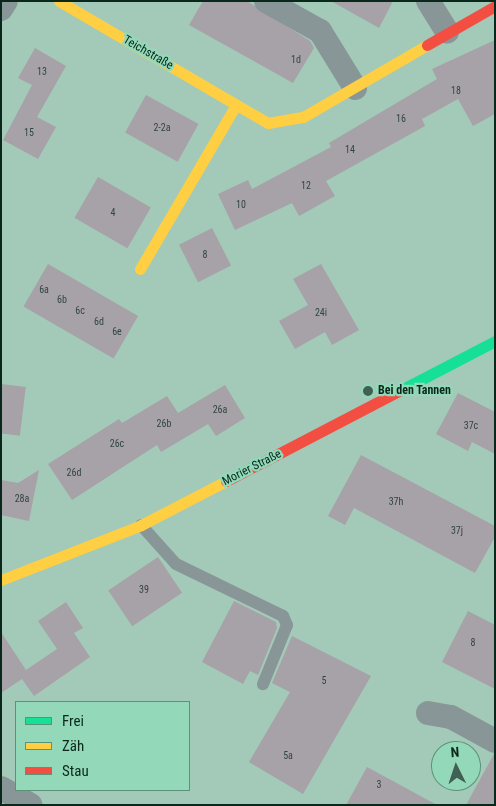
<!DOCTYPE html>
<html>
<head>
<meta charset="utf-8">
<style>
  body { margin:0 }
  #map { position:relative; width:496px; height:806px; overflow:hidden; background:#a3c9b8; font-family:"Roboto Condensed",sans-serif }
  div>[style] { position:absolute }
  .building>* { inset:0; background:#a7a1a8; transform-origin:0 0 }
  .lane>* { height:12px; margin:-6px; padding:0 6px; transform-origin:6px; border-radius:6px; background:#889697 }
  .street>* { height:24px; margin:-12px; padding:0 12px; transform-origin:12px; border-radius:12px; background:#889697 }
  .fast>* { height:11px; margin:-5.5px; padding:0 5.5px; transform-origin:5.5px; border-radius:5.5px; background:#16e098 }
  .slow>* { height:11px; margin:-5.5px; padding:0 5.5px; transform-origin:5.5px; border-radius:5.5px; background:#ffcf43 }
  .jam>* { height:11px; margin:-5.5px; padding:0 5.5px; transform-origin:5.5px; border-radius:5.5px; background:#f24e42 }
  .dots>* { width:14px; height:14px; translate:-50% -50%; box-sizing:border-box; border:2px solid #93d9b9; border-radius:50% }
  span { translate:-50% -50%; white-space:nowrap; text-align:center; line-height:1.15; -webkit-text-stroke:4.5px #93d9b9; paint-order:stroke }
  .number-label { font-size:10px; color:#30463e }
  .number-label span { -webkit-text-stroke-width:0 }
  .street-label { font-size:12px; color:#09271b }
  .poi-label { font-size:12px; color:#09271b; font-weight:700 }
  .left { translate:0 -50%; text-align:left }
  .frame { position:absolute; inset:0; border:2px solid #09271b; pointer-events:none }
  .legend { position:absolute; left:15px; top:701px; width:175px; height:90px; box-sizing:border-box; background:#93d9b9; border:1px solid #5c927a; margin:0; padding:6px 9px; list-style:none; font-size:15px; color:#09271b }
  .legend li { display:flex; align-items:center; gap:10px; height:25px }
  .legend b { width:25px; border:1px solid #5c927a }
  .north { position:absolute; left:431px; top:741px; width:50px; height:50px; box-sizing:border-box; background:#93d9b9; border:1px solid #5c927a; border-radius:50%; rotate:356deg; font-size:14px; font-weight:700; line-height:20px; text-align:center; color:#09271b }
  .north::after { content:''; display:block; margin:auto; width:18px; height:22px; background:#3f6052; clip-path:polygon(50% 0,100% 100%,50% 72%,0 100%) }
</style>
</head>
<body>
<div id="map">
  <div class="building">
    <i style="clip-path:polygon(203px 1px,247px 1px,310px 41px,314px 48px,293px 83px,189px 25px)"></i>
    <i style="clip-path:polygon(331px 1px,393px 1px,379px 28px)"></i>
    <i style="clip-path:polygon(495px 40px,495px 114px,473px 126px,458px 99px,422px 119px,425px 126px,326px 181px,335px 196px,299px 216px,292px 203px,235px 230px,218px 194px,248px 180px,252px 189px,331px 147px,329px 143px,437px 79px,432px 69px)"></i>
    <i style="clip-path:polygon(35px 48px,66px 66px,37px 117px,56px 127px,38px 159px,3px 140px,32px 85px,18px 78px)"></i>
    <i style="left:146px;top:95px;width:60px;height:43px;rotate:29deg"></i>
    <i style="left:98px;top:177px;width:61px;height:47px;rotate:30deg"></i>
    <i style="left:212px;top:228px;width:42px;height:37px;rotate:63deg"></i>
    <i style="left:48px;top:264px;width:104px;height:49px;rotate:30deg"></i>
    <i style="clip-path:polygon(321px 264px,359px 330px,332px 345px,325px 332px,295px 349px,279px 321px,308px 305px,293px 279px)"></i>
    <i style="left:1px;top:384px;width:25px;height:49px;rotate:7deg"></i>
    <i style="clip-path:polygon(225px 385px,245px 418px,216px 436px,208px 424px,161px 452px,157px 445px,72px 500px,48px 464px,119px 419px,122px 423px,167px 396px,178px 413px)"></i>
    <i style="clip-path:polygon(458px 393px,495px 412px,495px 454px,472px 442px,468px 451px,436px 434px)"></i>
    <i style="clip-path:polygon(361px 455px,495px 526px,495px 537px,475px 573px,354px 508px,345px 525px,328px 516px)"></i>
    <i style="clip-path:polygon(39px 470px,29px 521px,1px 515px,1px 480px,18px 483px)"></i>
    <i style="left:158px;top:557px;width:43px;height:60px;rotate:56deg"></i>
    <i style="clip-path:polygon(234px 601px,276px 622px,277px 628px,258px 675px,250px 671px,243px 684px,202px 662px)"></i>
    <i style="clip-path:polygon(66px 602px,83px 628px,74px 633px,90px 657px,34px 696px,22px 679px,1px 693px,1px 632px,26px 670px,57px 649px,38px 621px)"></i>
    <i style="clip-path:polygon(468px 611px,495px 625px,495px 689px,442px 662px)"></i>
    <i style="clip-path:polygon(292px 636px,371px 676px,303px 794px,249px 762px,290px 692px,272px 683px)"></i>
    <i style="clip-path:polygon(494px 754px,495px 805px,466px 805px)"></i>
    <i style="clip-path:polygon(367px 767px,437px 805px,346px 805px)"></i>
  </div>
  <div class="lane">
    <i style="left:141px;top:525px;width:52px;rotate:48.1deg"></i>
    <i style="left:176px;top:564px;width:119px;rotate:25.9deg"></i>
    <i style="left:283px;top:616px;width:10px;rotate:66deg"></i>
    <i style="left:287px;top:625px;width:64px;rotate:112.1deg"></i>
  </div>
  <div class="street">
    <i style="left:266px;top:1px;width:62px;rotate:29.1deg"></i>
    <i style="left:320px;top:31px;width:67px;rotate:58.4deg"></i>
    <i style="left:428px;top:1px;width:36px;rotate:58deg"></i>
    <i style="left:1px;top:9px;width:9px;rotate:-58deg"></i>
    <i style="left:428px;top:713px;width:23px;rotate:10deg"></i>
    <i style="left:451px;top:717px;width:50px;rotate:28.6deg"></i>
    <i style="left:1px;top:788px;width:34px;rotate:30deg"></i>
  </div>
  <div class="fast">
    <i style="left:399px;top:391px;width:108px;rotate:-27.5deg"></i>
  </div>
  <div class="slow">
    <i style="left:59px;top:1px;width:242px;rotate:30.3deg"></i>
    <i style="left:268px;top:123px;width:36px;rotate:-10deg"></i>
    <i style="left:303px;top:117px;width:143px;rotate:-30.1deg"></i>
    <i style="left:140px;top:269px;width:190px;rotate:-59.7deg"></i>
    <i style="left:1px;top:580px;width:150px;rotate:-21.4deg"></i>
    <i style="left:141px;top:525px;width:96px;rotate:-27.4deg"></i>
  </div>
  <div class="jam">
    <i style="left:427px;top:45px;width:78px;rotate:-29.8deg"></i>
    <i style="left:226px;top:481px;width:195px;rotate:-27.5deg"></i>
  </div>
  <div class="dots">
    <i style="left:368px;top:391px;background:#3f6052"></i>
  </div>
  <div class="number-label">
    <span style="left:296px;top:60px">1d</span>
    <span style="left:42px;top:72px">13</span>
    <span style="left:456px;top:91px">18</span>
    <span style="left:401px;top:119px">16</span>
    <span style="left:162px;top:128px">2-2a</span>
    <span style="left:29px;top:133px">15</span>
    <span style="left:350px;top:150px">14</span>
    <span style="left:306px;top:186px">12</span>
    <span style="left:241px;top:205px">10</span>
    <span style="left:113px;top:213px">4</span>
    <span style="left:205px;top:255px">8</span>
    <span style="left:44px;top:290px">6a</span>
    <span style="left:62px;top:300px">6b</span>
    <span style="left:80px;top:311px">6c</span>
    <span style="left:321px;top:313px">24i</span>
    <span style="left:99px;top:322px">6d</span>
    <span style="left:117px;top:332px">6e</span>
    <span style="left:220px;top:410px">26a</span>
    <span style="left:164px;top:424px">26b</span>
    <span style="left:471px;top:426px">37c</span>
    <span style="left:117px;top:444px">26c</span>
    <span style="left:74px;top:473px">26d</span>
    <span style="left:22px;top:499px">28a</span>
    <span style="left:396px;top:502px">37h</span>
    <span style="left:457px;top:531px">37j</span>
    <span style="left:144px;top:590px">39</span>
    <span style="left:473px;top:643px">8</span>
    <span style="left:324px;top:681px">5</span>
    <span style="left:288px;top:756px">5a</span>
    <span style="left:379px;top:785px">3</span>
  </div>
  <div class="street-label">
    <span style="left:148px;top:53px;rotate:30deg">Teichstraße</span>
    <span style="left:252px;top:468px;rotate:-27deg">Morier Straße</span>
  </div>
  <div class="poi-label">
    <span class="left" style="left:378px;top:391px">Bei den Tannen</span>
  </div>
  <div class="frame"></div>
  <ul class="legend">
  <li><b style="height:6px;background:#16e098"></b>Frei</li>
  <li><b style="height:6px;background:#ffcf43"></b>Zäh</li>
  <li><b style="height:6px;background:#f24e42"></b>Stau</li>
  </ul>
  <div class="north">N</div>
</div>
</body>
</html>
